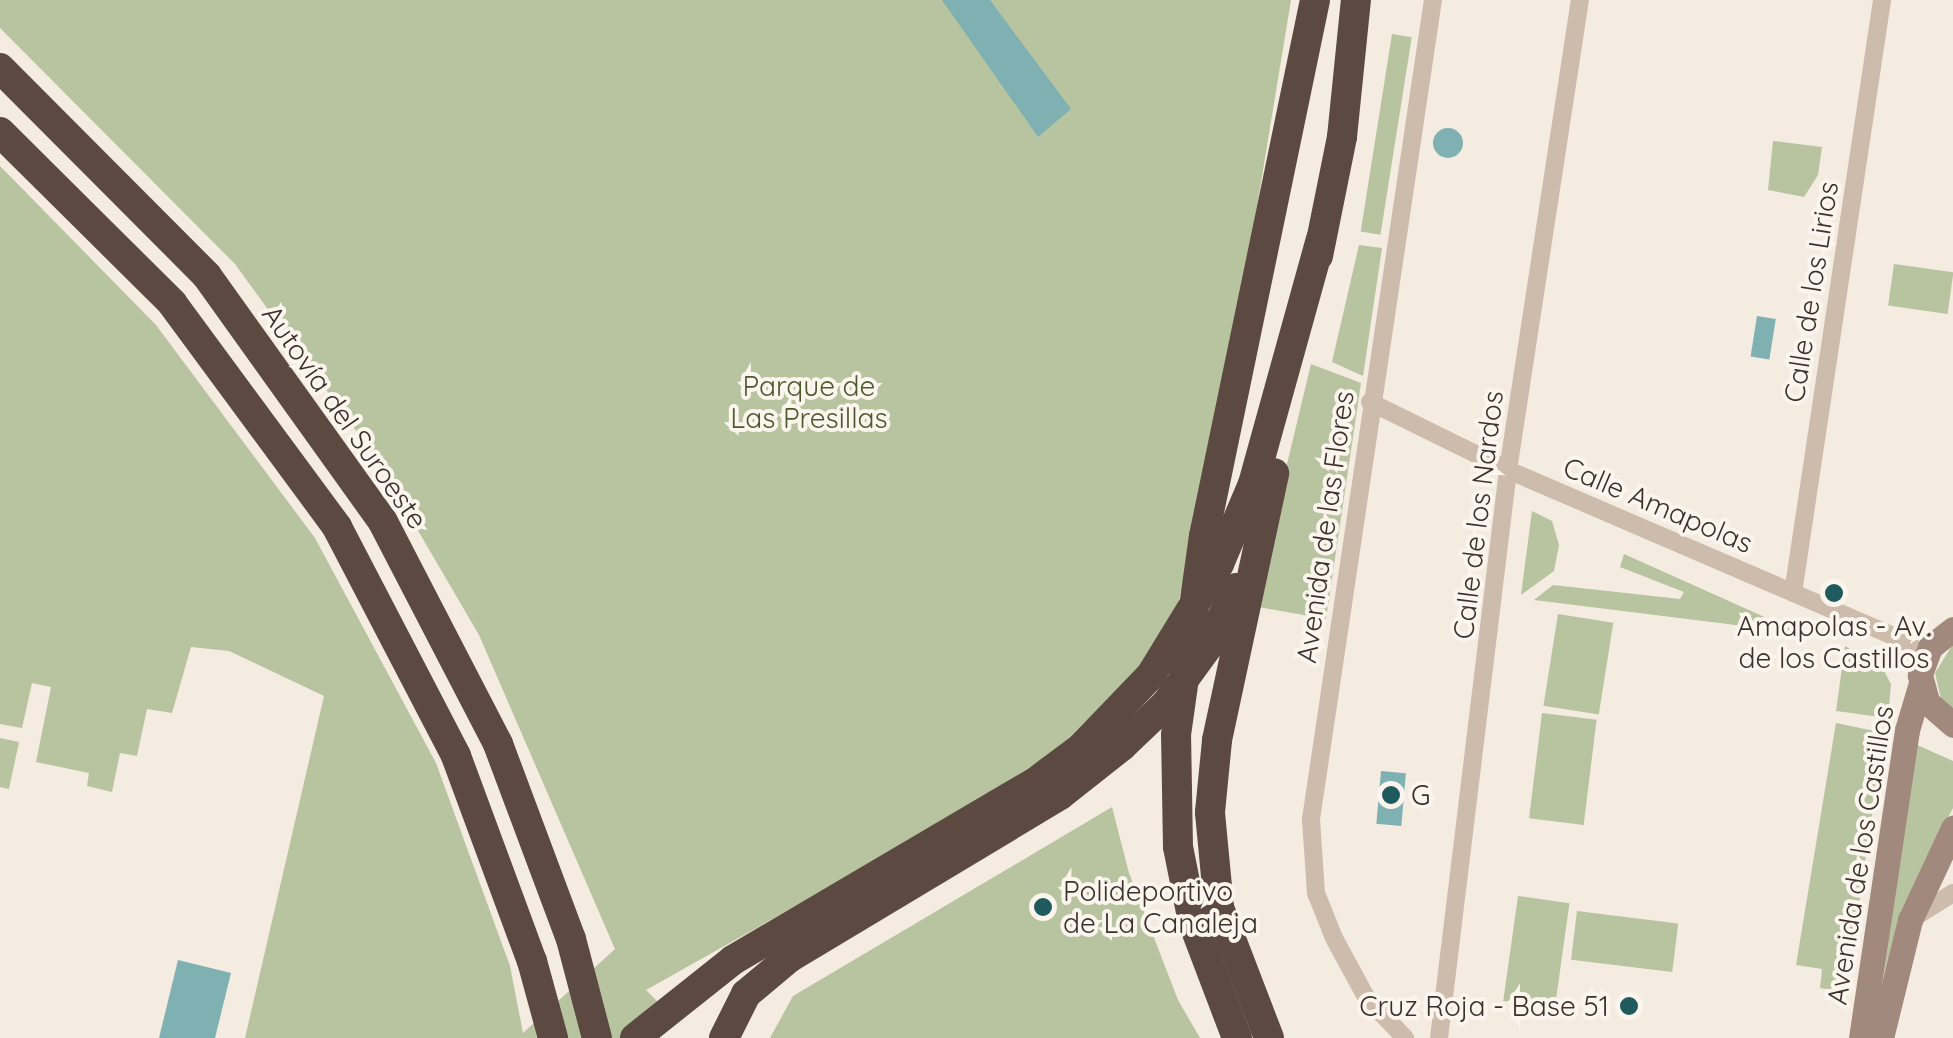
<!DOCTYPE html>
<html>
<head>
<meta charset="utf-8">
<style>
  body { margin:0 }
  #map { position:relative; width:1953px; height:1038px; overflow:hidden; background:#f4ebe1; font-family:Quicksand,sans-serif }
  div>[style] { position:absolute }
  .green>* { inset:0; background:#b8c4a0; transform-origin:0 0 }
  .water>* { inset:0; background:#7fb0b2; transform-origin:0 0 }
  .round { border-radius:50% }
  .street>* { height:18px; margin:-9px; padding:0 9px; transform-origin:9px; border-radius:9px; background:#cdbbac }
  .secondary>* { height:25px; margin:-12.5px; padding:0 12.5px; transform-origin:12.5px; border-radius:12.5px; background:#a18a7d }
  .highway>* { height:30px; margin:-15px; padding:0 15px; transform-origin:15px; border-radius:15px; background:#5c4a42 }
  .dots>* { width:28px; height:28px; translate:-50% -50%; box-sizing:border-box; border:5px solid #fbf5ee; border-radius:50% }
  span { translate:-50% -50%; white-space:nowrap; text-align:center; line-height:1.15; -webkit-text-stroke:8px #fbf5ee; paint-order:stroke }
  .street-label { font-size:28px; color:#3b302b }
  .park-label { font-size:28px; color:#4a5a2e }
  .poi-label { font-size:28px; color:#3b302b }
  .left { translate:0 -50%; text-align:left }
  .right { translate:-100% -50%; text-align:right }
</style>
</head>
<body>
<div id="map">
  <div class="green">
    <i style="clip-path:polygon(0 0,1291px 0,1244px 286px,1174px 624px,1092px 727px,945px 822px,646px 990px,659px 1003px,624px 1038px,245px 1038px,324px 696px,229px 651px,191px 647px,172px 713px,147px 709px,137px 756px,120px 753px,112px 792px,87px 786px,89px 773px,36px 762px,51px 687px,32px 683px,22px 728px,0 724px,0 166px,156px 325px,315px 538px,436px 763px,510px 966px,523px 1033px,615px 949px,479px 635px,375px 457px,235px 264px,0 28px)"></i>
    <i style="left:1392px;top:34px;width:20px;height:200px;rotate:9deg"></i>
    <i style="clip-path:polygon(1773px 141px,1822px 147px,1818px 175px,1804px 197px,1768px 190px)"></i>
    <i style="clip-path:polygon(1359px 245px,1382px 248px,1363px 376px,1332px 362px)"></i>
    <i style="left:1894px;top:264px;width:60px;height:42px;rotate:8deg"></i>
    <i style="clip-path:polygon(1311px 364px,1361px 383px,1326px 619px,1253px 606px)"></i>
    <i style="clip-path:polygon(1532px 511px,1552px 521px,1559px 545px,1554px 571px,1521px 595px)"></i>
    <i style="clip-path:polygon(1624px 554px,1769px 619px,1800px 633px,1534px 600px,1553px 585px,1680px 599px,1684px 592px,1620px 567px)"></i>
    <i style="left:1558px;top:614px;width:56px;height:93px;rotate:9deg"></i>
    <i style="clip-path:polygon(1953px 644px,1953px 711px,1941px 699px,1935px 673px)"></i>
    <i style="clip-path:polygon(1845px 646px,1883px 669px,1891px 684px,1888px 718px,1836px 711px)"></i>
    <i style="left:1542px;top:713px;width:55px;height:106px;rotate:7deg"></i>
    <i style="clip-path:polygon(1836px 723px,1884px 733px,1846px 992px,1820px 988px,1822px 969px,1796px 965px)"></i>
    <i style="clip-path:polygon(0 738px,19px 742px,9px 789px,0 787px)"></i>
    <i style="clip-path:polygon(1915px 744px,1953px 761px,1953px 808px,1924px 864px,1881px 998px)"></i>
    <i style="clip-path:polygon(1112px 807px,1129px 873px,1178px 1000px,1200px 1038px,770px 1038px,793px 996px)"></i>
    <i style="left:1518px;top:896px;width:52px;height:106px;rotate:8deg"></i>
    <i style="left:1577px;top:911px;width:102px;height:49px;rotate:7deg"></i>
  </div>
  <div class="water">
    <i style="clip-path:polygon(942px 0,990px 0,1071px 109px,1038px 137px)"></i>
    <i class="round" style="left:1433px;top:128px;width:30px;height:30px"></i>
    <i style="left:1757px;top:316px;width:19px;height:41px;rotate:9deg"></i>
    <i style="left:1381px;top:771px;width:25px;height:53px;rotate:5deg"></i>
    <i style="clip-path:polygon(178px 960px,231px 973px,215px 1038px,159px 1038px)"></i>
  </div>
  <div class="street">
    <i style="left:1370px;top:402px;width:154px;rotate:26.2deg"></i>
    <i style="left:1508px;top:470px;width:427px;rotate:23.3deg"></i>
    <i style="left:1900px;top:639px;width:30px;rotate:34deg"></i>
    <i style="left:1793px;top:593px;width:600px;rotate:-81.46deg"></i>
    <i style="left:1915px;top:917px;width:45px;rotate:-32.3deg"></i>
    <i style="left:1405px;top:1038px;width:57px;rotate:-133.6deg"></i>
    <i style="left:1366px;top:997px;width:67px;rotate:-118.5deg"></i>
    <i style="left:1334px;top:938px;width:48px;rotate:-111.8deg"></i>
    <i style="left:1316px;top:893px;width:74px;rotate:-93.9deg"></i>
    <i style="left:1311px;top:819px;width:828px;rotate:-81.53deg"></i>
    <i style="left:1439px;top:1038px;width:572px;rotate:-83.07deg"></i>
    <i style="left:1508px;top:470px;width:475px;rotate:-81.3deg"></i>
  </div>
  <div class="secondary">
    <i style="left:1953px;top:629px;width:29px;rotate:142deg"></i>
    <i style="left:1930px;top:647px;width:30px;rotate:110deg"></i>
    <i style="left:1920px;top:675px;width:28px;rotate:75deg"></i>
    <i style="left:1927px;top:702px;width:35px;rotate:41deg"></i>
    <i style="left:1861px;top:1038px;width:311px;rotate:-81.5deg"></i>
    <i style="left:1907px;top:730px;width:49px;rotate:-73.4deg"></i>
    <i style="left:1881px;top:1038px;width:122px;rotate:-76.2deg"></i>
    <i style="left:1910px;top:920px;width:102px;rotate:-64.9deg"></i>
  </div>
  <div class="highway">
    <i style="left:0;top:68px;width:293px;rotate:45.1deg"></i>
    <i style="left:207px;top:276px;width:302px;rotate:54.4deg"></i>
    <i style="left:383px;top:522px;width:250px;rotate:62.6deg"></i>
    <i style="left:498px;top:744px;width:208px;rotate:69.5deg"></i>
    <i style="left:571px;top:939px;width:102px;rotate:75.3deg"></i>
    <i style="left:0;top:132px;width:243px;rotate:44.8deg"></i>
    <i style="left:172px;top:303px;width:278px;rotate:53.6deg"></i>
    <i style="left:337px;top:527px;width:258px;rotate:62.5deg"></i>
    <i style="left:456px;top:756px;width:219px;rotate:69.7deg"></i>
    <i style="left:532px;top:961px;width:80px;rotate:74.7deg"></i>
    <i style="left:1318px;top:256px;width:121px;rotate:-78.6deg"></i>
    <i style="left:1342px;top:137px;width:138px;rotate:-84.2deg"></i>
    <i style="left:635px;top:1038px;width:125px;rotate:-38.5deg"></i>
    <i style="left:733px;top:960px;width:349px;rotate:-30.5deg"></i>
    <i style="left:1034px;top:783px;width:59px;rotate:-36.7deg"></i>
    <i style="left:1081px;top:748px;width:101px;rotate:-46.2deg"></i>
    <i style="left:1151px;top:675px;width:130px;rotate:-58.5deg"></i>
    <i style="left:1219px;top:564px;width:87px;rotate:-67deg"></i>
    <i style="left:1253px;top:484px;width:254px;rotate:-74.5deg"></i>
    <i style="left:724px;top:1038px;width:49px;rotate:-63.4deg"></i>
    <i style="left:746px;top:994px;width:56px;rotate:-39.9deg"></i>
    <i style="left:789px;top:958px;width:316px;rotate:-31deg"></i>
    <i style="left:1060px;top:795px;width:79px;rotate:-38.3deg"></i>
    <i style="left:1122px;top:746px;width:61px;rotate:-43.7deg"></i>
    <i style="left:1166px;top:704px;width:73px;rotate:-53.9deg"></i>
    <i style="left:1209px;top:645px;width:63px;rotate:-64.7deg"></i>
    <i style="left:1237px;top:1038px;width:124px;rotate:-110.8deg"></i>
    <i style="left:1193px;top:922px;width:76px;rotate:-101.3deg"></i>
    <i style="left:1178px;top:847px;width:112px;rotate:-91deg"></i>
    <i style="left:1176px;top:735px;width:201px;rotate:-82deg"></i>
    <i style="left:1204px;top:536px;width:547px;rotate:-78.3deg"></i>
    <i style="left:1269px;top:1038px;width:139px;rotate:-111deg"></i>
    <i style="left:1219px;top:908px;width:96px;rotate:-95.4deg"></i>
    <i style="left:1210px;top:812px;width:72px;rotate:-84.4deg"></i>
    <i style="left:1217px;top:740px;width:273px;rotate:-77.9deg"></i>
  </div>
  <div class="dots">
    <i style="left:1834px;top:593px;background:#1f5a5e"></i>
    <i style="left:1391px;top:795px;background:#1f5a5e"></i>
    <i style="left:1043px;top:907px;background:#1f5a5e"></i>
    <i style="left:1629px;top:1006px;background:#1f5a5e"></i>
  </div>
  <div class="street-label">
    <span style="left:1811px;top:292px;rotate:-81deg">Calle de los Lirios</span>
    <span style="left:345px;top:417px;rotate:55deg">Autovía del Suroeste</span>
    <span style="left:1658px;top:505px;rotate:23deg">Calle Amapolas</span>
    <span style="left:1478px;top:515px;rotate:-83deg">Calle de los Nardos</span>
    <span style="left:1325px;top:527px;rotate:-82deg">Avenida de las Flores</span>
    <span style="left:1860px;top:855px;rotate:-81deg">Avenida de los Castillos</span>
  </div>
  <div class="park-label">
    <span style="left:809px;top:402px">Parque de<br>Las Presillas</span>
  </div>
  <div class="poi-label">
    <span style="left:1834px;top:642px">Amapolas - Av.<br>de los Castillos</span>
    <span class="left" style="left:1411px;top:795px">G</span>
    <span class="left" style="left:1063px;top:907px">Polideportivo<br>de La Canaleja</span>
    <span class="right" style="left:1609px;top:1006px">Cruz Roja - Base 51</span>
  </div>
</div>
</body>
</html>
